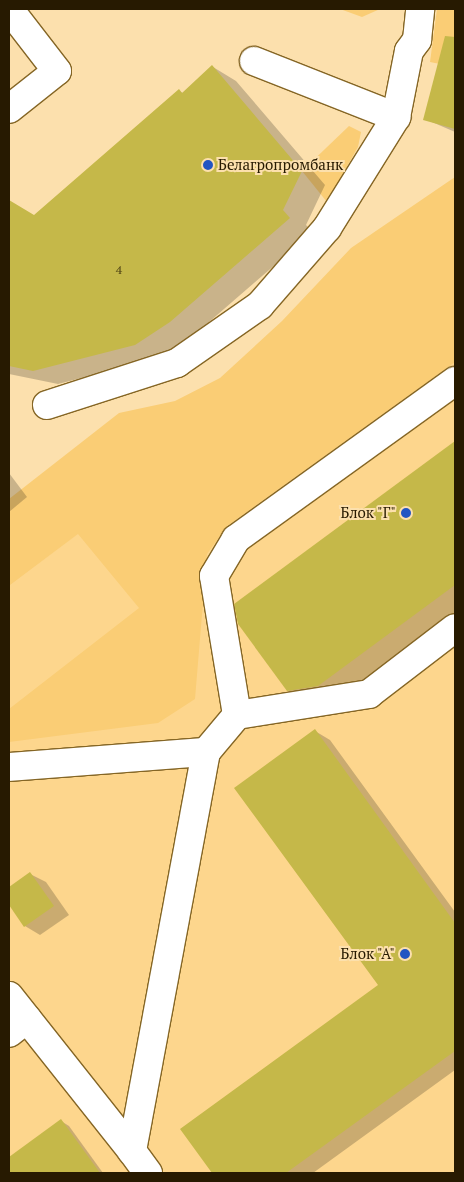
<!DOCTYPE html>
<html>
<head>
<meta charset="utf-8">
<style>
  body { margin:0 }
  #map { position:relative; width:464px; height:1182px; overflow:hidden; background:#fce0ad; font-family:"PT Serif",serif }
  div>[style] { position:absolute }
  .built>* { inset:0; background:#fdd68d }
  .green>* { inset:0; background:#facd75 }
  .shadow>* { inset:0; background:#0003 }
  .building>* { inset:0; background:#c5b849 }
  .roads { filter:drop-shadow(1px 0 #856625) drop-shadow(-1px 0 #856625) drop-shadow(0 1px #856625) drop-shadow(0 -1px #856625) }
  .minor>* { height:28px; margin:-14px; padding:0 14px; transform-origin:14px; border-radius:14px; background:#fff }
  .dots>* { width:14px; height:14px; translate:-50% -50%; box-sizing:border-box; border:2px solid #fce0ad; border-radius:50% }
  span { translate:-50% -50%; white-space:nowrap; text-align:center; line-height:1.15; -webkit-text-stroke:4px #fce0ad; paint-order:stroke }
  .number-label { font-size:12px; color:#4e4213 }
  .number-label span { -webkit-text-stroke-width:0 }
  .poi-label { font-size:15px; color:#271a01 }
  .left { translate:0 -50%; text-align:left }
  .right { translate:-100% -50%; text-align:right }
  .frame { position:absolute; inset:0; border:10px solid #271a01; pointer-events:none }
</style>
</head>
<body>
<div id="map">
  <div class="built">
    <i style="clip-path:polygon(455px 247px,455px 1173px,9px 1173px,9px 586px)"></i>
  </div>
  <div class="green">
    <i style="clip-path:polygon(340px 9px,380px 9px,362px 17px)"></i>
    <i style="clip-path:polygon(437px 9px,455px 9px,455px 67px,430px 62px)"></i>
    <i style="clip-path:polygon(349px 126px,361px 132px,358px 147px,327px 202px,302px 171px)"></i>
    <i style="clip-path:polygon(455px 177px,455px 362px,227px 526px,207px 554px,195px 699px,158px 723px,9px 742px,9px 709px,139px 608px,78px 534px,9px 586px,9px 499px,119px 413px,175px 401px,220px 378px,282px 321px,351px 248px)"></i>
  </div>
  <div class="shadow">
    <i style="clip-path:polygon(213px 67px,236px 81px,325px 185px,306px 225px,313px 232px,194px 335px,160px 358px,58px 384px,9px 374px,9px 201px,34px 216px,179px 91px,183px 93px)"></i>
    <i style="clip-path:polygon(437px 73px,455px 78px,455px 132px,425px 119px)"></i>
    <i style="clip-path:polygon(455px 443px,455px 614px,340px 698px,310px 703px,288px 690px,236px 604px)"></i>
    <i style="clip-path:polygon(9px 473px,27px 497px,9px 512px)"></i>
    <i style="clip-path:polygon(315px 731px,330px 740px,455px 912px,455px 1070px,313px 1173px,214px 1173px,181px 1129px,380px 985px)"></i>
    <i style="clip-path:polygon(30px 874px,46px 882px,69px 915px,40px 935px,25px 926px,9px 903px,9px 889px)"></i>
    <i style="clip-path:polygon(61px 1121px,69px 1126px,103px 1173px,9px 1173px,9px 1158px)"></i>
  </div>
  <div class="building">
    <i style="clip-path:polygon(445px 36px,455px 37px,455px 129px,423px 120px)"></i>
    <i style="clip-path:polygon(212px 65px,302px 171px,283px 210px,290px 218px,170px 322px,135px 345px,33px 371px,9px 366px,9px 200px,34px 215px,179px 89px,182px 93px)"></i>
    <i style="clip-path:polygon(455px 441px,455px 585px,318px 686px,287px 691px,238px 624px,234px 604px)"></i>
    <i style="clip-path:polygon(315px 729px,455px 923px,455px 1051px,286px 1173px,212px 1173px,180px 1129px,378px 985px,234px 788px)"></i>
    <i style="clip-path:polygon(30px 872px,54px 906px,24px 927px,9px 905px,9px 887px)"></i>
    <i style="clip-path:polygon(61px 1119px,100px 1173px,9px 1173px,9px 1157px)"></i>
  </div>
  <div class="roads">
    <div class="minor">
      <i style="left:254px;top:61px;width:153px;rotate:21.5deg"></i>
      <i style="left:9px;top:109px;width:61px;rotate:-38.4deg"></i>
      <i style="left:57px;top:71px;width:78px;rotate:-127.7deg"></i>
      <i style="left:47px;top:405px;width:137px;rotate:-17.9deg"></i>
      <i style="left:177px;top:363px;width:101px;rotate:-34.9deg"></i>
      <i style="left:260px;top:305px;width:102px;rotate:-49deg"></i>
      <i style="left:327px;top:228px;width:131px;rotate:-58.1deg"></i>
      <i style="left:396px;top:117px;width:67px;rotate:-78.9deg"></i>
      <i style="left:409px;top:51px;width:14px;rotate:-54deg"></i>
      <i style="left:417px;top:40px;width:31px;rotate:-84deg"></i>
      <i style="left:237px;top:715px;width:134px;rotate:-9deg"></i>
      <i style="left:369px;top:694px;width:108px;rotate:-37.5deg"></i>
      <i style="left:9px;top:767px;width:198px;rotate:-4.4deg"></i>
      <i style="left:9px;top:996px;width:198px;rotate:51.6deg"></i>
      <i style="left:9px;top:1033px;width:23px;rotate:-38deg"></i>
      <i style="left:148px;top:1173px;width:27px;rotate:-126deg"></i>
      <i style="left:132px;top:1151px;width:406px;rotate:-79.5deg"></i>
      <i style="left:206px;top:752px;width:48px;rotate:-50deg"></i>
      <i style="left:237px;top:715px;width:141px;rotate:-99.4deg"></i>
      <i style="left:214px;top:576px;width:43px;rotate:-59.3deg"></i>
      <i style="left:236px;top:539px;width:270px;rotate:-35.8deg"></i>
    </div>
  </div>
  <div class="dots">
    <i style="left:208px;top:165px;background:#2255c2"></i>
    <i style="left:406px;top:513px;background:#2255c2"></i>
    <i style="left:405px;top:954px;background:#2255c2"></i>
  </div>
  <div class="number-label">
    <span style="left:119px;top:270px">4</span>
  </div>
  <div class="poi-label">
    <span class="left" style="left:218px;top:165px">Белагропромбанк</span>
    <span class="right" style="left:396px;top:513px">Блок "Г"</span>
    <span class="right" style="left:395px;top:954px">Блок "А"</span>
  </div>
  <div class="frame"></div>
</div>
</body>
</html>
